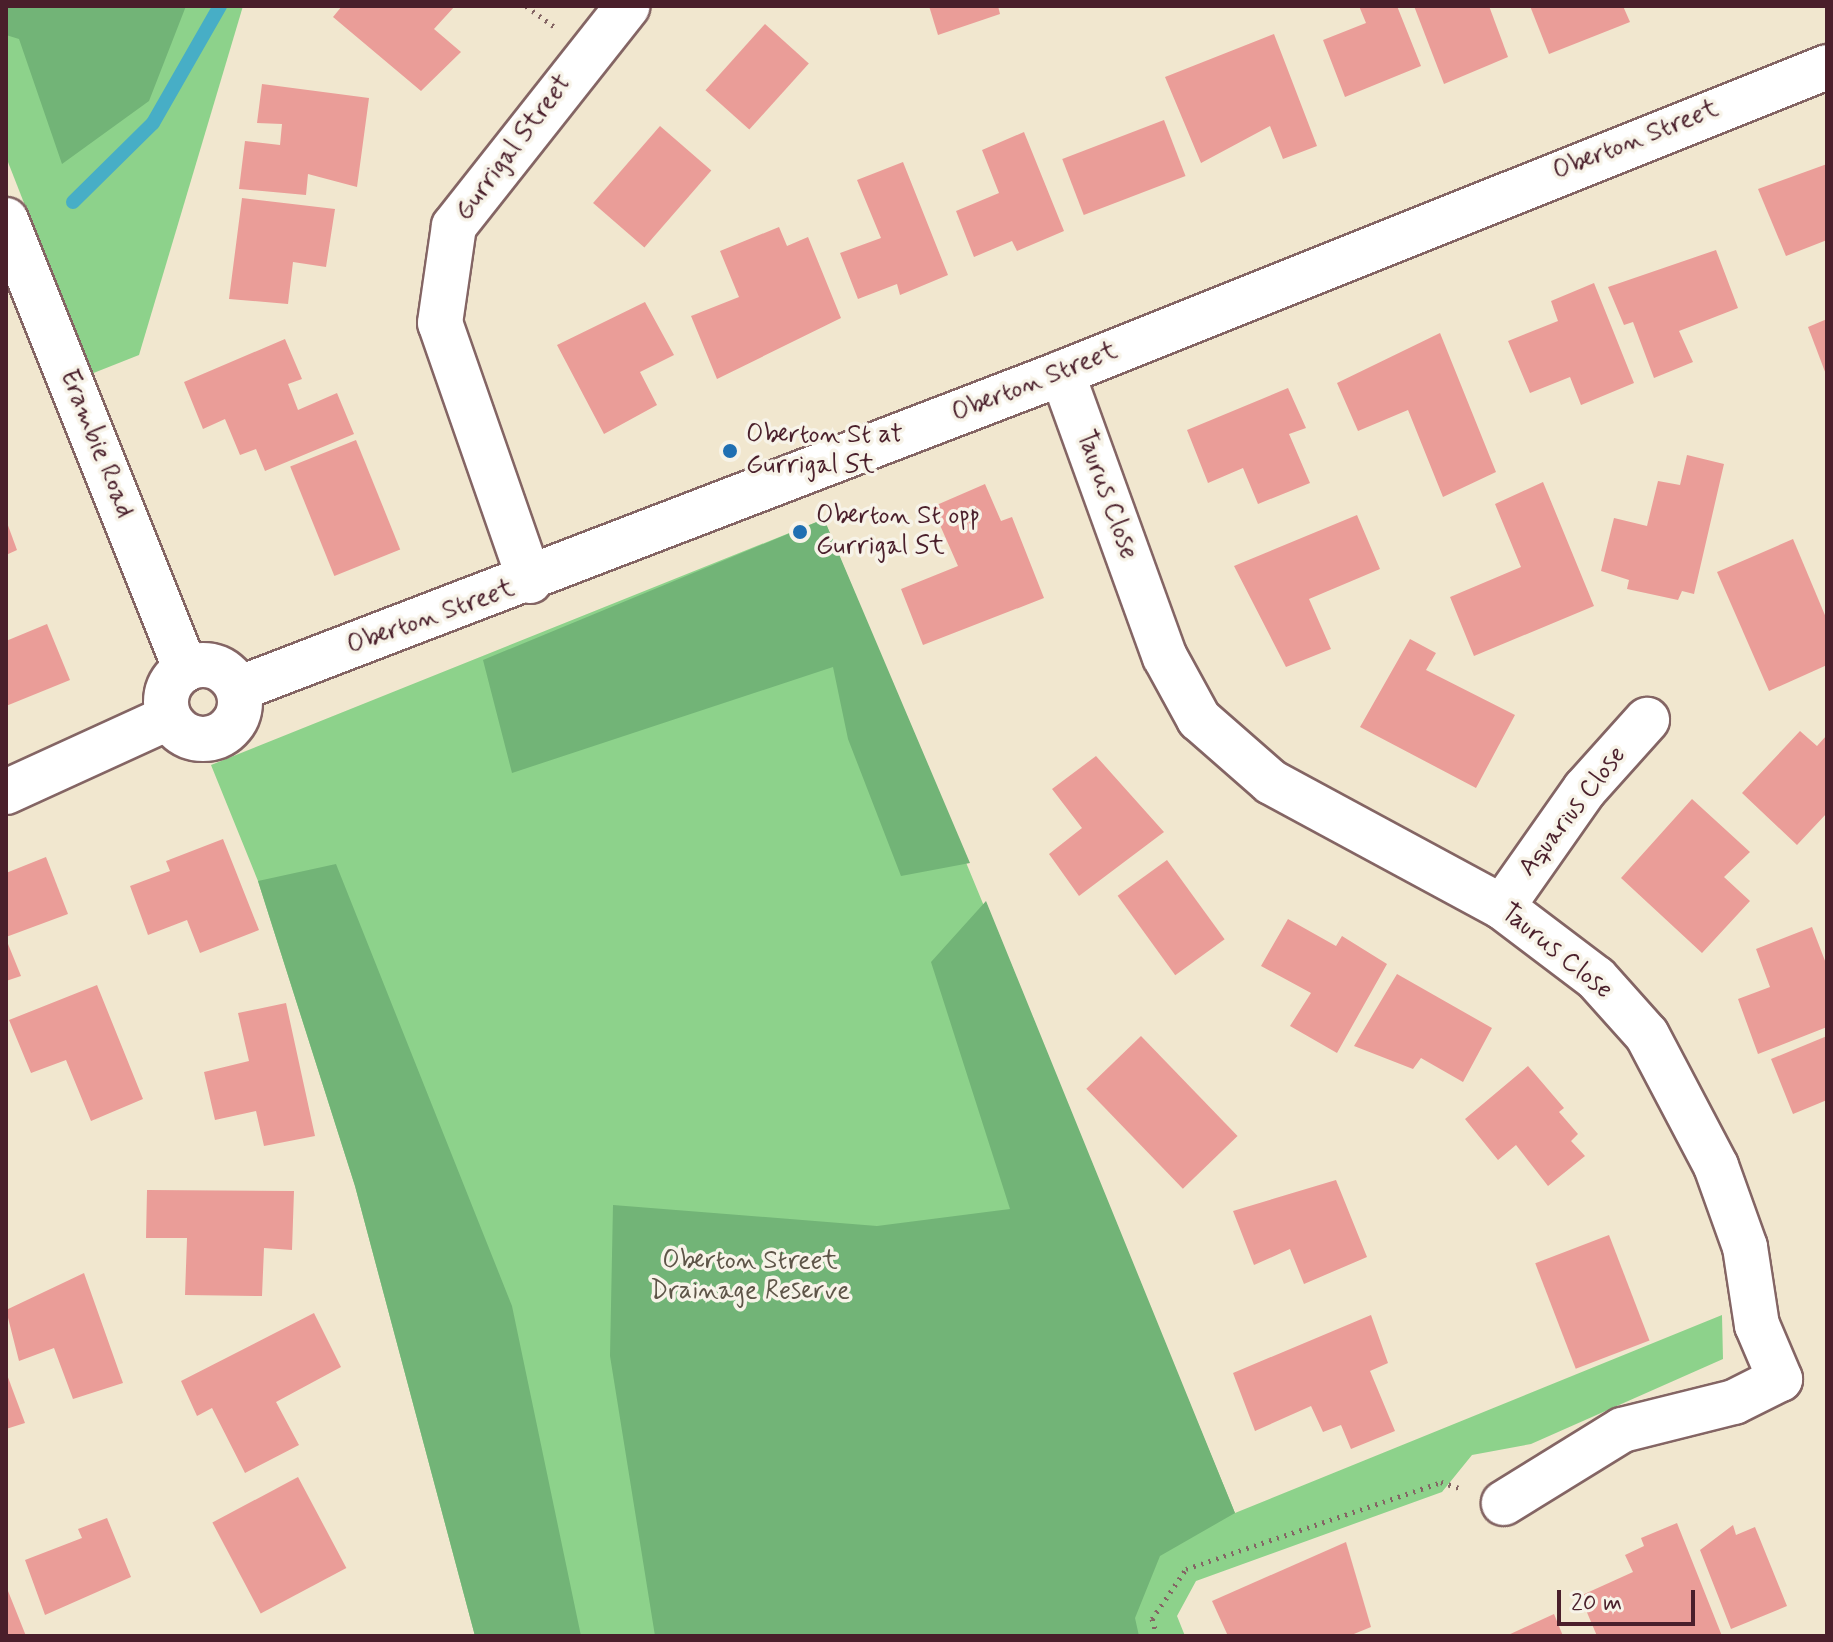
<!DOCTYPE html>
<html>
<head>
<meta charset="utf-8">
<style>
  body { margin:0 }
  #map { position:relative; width:1833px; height:1642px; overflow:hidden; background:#f1e7cf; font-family:Mynerve,sans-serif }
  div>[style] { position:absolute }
  .green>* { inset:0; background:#8dd28b }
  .forest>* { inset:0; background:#72b477 }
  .stream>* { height:14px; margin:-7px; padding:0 7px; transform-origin:7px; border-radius:7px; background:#47aec6 }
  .building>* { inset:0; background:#ea9d98; transform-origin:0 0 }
  .path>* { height:5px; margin-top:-2.5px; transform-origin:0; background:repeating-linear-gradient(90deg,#846564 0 2px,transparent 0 8px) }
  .roads { filter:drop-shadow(2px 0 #846564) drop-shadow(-2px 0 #846564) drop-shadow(0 2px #846564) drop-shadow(0 -2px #846564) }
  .minor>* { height:44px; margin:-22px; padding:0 22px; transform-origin:22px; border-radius:22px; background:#fff }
  .minor>.ring { margin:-22px; padding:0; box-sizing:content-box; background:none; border:44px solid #fff; border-radius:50% }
  .dots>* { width:22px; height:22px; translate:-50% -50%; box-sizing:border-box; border:4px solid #f7f3e8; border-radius:50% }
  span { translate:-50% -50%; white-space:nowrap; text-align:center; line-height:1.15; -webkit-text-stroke:7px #f7f3e8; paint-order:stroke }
  .street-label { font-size:26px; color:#4a1f2b }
  .poi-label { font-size:26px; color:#4a1f2b }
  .left { translate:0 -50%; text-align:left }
  .park-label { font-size:26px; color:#5e5548 }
  .frame { position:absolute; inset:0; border:8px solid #4a1f2b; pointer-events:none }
  .scale { position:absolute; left:1557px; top:1590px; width:138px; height:36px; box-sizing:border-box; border:4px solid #4a1f2b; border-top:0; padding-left:10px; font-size:24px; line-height:28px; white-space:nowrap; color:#4a1f2b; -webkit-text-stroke:6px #f7f3e8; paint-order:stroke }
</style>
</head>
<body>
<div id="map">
  <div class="green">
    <i style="clip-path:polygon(6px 6px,243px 6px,139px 355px,91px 374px,6px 157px)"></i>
    <i style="clip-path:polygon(824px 519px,1235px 1513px,1722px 1315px,1723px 1359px,1531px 1444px,1472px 1455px,1442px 1492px,1196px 1581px,1177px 1616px,1185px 1636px,475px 1636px,355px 1186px,258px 881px,211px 765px)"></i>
  </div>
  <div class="forest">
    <i style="clip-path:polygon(6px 6px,186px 6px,149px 101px,62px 164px,19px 39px,6px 35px)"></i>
    <i style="clip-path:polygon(824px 519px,970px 863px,901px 876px,848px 739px,833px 667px,512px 773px,483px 660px)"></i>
    <i style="clip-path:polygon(336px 864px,512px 1306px,581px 1636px,475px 1636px,355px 1186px,258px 881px)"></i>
    <i style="clip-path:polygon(986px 901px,1235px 1513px,1160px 1556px,1135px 1618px,1139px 1636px,655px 1636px,610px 1356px,613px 1205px,877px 1226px,1010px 1209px,931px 962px)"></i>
  </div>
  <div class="stream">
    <i style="left:73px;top:202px;width:112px;rotate:-44.6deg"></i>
    <i style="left:153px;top:123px;width:135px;rotate:-60.2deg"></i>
  </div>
  <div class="building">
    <i style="clip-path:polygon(342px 6px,455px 6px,434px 29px,461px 52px,421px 91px,333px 17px)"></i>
    <i style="clip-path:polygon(929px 6px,998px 6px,1000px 14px,938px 35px)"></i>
    <i style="clip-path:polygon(1359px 6px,1397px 6px,1421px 66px,1345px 97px,1323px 40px,1366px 23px)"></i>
    <i style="clip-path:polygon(1414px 6px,1489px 6px,1508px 57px,1444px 84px)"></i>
    <i style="clip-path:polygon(1530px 6px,1623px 6px,1630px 22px,1549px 54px)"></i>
    <i style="left:765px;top:24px;width:59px;height:89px;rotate:42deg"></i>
    <i style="clip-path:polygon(1274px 34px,1317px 146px,1283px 159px,1270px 126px,1201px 163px,1165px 77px)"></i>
    <i style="clip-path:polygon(262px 84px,369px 98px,357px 187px,308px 174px,306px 195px,239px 189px,245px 141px,280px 145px,282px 124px,257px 123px)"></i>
    <i style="left:1164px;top:120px;width:60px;height:109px;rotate:69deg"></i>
    <i style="left:660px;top:126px;width:68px;height:102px;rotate:41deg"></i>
    <i style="clip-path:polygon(1024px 132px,1064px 231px,1017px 251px,1012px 241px,974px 257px,956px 211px,999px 193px,982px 150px)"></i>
    <i style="clip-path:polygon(903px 162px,948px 275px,900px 295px,897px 284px,858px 299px,840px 253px,881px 238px,857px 180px)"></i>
    <i style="clip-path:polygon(1827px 164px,1827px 240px,1786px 256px,1758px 189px)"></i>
    <i style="clip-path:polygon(242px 198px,335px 209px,326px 267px,293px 262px,288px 304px,229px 299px)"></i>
    <i style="clip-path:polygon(779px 227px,787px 246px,808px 237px,841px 318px,717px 379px,691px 316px,739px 297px,720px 251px)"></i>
    <i style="clip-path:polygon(1716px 250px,1738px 308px,1679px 331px,1693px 362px,1654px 378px,1633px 322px,1624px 325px,1608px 287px)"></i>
    <i style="clip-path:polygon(1594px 283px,1634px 383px,1581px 405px,1570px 377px,1530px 393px,1508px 341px,1558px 321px,1551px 301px)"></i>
    <i style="clip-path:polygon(645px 302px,674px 355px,640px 372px,657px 405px,604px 434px,557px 345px)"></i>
    <i style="clip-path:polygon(1827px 319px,1827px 377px,1808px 327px)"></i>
    <i style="clip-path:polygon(1440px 333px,1496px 472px,1443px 497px,1408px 410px,1358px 431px,1337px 383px)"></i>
    <i style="clip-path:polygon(285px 339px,302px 379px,288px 384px,298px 410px,337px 393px,354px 434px,265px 471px,256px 449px,240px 455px,225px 419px,203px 429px,184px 382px)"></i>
    <i style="clip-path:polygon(1288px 388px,1306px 428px,1289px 434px,1310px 483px,1258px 504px,1243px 468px,1208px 483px,1187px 430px)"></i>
    <i style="left:356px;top:440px;width:118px;height:71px;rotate:68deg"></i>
    <i style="clip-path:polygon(1687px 455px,1724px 464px,1694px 594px,1682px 591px,1678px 600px,1627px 589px,1629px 580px,1601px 571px,1614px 518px,1647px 526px,1658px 481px,1680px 485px)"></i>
    <i style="clip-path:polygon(1543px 482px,1594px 606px,1474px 656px,1450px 597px,1521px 567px,1495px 504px)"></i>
    <i style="clip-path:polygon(985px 484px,1001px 521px,1012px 517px,1044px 598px,923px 645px,901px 589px,958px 566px,932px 507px)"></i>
    <i style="clip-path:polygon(1357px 515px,1380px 569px,1309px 599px,1331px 649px,1286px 667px,1234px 566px)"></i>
    <i style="clip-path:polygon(6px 520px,17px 550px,6px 555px)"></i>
    <i style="clip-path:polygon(1793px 539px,1827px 620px,1827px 665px,1769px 691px,1717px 572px)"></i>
    <i style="clip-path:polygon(47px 624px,70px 680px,6px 706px,6px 641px)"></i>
    <i style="clip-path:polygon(1410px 639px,1436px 653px,1426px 670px,1515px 715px,1476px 788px,1360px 727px)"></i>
    <i style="clip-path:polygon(1800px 731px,1817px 746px,1827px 735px,1827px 813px,1797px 845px,1742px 793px)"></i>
    <i style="clip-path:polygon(1096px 756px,1164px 832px,1079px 896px,1049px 854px,1082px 828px,1052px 789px)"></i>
    <i style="clip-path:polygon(1692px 799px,1750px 852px,1724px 877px,1750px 901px,1702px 953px,1621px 878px)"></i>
    <i style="clip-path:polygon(223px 839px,259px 930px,200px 953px,187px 920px,148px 935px,130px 886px,170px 871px,166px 861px)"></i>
    <i style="clip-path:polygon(46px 857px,68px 914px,6px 937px,6px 873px)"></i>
    <i style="left:1167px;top:860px;width:98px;height:61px;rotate:54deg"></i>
    <i style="clip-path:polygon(1288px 919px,1336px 946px,1342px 936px,1387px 964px,1337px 1053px,1290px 1026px,1311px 993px,1261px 966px)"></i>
    <i style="clip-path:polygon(1812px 927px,1827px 966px,1827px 1027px,1758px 1054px,1738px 999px,1770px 987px,1756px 949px)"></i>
    <i style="clip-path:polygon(6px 939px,21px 976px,6px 981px)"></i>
    <i style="clip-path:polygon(1397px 974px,1492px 1028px,1463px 1082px,1421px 1058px,1413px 1069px,1354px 1046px)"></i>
    <i style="clip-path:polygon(97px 985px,143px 1099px,91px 1121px,66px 1060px,31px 1073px,9px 1020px)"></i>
    <i style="clip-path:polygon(286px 1003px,315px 1136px,264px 1146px,256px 1111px,215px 1120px,204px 1072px,249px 1061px,238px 1013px)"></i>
    <i style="left:1141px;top:1036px;width:139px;height:76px;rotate:46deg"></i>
    <i style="clip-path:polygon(1827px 1036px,1827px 1100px,1793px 1114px,1771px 1059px)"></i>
    <i style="clip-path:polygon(1528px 1066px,1564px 1108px,1559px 1112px,1578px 1134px,1571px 1141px,1585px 1156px,1548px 1186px,1516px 1145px,1498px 1160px,1465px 1119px)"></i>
    <i style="clip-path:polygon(1336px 1180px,1367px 1257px,1304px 1284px,1290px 1249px,1254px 1265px,1233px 1211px)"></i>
    <i style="clip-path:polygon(147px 1190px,294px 1191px,292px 1250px,264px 1248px,262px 1296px,185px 1295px,187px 1238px,146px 1238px)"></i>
    <i style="left:1609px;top:1235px;width:113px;height:79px;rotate:69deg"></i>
    <i style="clip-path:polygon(84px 1273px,123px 1383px,73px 1399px,54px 1348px,19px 1361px,6px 1310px)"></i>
    <i style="clip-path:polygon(314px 1313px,341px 1367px,276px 1402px,299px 1445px,245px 1473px,212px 1408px,197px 1416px,181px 1381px)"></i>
    <i style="clip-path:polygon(1371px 1315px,1388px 1363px,1370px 1371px,1395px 1431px,1351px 1449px,1341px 1425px,1323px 1432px,1311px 1406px,1255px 1431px,1233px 1373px)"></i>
    <i style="clip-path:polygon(6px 1372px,25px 1423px,6px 1429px)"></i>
    <i style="left:298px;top:1477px;width:103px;height:97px;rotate:62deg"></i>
    <i style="clip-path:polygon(107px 1518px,131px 1577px,45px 1615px,25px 1560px,82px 1538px,78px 1529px)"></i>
    <i style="clip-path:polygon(1677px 1523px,1722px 1636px,1597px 1636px,1580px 1596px,1633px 1572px,1625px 1555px,1644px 1546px,1641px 1538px)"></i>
    <i style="clip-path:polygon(1733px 1525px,1736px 1535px,1755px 1527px,1787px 1606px,1731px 1629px,1700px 1550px)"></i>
    <i style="clip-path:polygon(1346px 1542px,1371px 1627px,1349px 1636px,1228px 1636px,1212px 1601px)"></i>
    <i style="clip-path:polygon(6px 1586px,26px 1636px,6px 1636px)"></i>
    <i style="clip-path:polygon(1554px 1614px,1563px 1636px,1506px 1636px)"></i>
  </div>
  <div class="path">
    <i style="left:526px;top:6px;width:36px;rotate:36deg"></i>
    <i style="left:1157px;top:1636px;width:18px;rotate:-106deg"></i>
    <i style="left:1152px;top:1619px;width:60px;rotate:-55.8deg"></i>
    <i style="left:1186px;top:1569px;width:269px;rotate:-18.8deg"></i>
    <i style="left:1441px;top:1482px;width:22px;rotate:18deg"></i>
  </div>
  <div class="roads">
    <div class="minor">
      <i style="left:6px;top:220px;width:484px;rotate:68.2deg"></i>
      <i style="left:1062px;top:373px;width:302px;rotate:70.1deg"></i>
      <i style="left:1165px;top:657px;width:71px;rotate:61.3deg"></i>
      <i style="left:1199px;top:719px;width:96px;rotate:41.2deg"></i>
      <i style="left:1271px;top:782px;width:263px;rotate:28.4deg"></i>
      <i style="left:1502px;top:907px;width:118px;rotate:37.1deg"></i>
      <i style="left:1596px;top:978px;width:76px;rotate:48.2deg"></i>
      <i style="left:1647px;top:1035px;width:148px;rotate:62.2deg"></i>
      <i style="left:1716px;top:1166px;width:86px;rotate:70.3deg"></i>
      <i style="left:1745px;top:1247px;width:79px;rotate:81.3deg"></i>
      <i style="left:1757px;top:1325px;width:59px;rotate:66.9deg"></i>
      <i style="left:1780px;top:1379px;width:51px;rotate:153.4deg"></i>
      <i style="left:1734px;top:1402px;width:115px;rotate:166deg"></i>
      <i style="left:1622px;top:1430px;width:139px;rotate:148.3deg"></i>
      <i style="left:530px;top:581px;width:273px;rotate:-109.2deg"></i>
      <i style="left:440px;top:323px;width:98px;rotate:-81.8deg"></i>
      <i style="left:454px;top:226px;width:280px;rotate:-51.7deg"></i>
      <i class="ring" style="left:166px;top:665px;width:30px;height:30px"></i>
      <i style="left:238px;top:689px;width:883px;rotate:-20.98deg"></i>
      <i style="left:1062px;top:373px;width:824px;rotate:-21.8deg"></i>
      <i style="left:6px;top:792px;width:178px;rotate:-24.6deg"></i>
      <i style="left:1502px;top:907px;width:144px;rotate:-54.9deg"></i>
      <i style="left:1585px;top:789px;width:93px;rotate:-48.1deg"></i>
    </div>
  </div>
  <div class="dots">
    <i style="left:730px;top:451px;background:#1f6fb2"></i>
    <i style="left:800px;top:532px;background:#1f6fb2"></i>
  </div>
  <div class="street-label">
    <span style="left:1636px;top:141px;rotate:-22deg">Oberton Street</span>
    <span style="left:514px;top:148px;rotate:-53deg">Gurrigal Street</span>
    <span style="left:1035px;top:383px;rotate:-22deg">Oberton Street</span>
    <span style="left:96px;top:444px;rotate:68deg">Erambie Road</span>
    <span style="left:1106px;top:495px;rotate:70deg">Taurus Close</span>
    <span style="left:431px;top:618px;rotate:-20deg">Oberton Street</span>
    <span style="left:1573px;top:812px;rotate:-52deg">Aquarius Close</span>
    <span style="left:1556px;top:952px;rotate:39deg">Taurus Close</span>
  </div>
  <div class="poi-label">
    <span class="left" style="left:746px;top:451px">Oberton St at<br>Gurrigal St</span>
    <span class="left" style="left:816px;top:532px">Oberton St opp<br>Gurrigal St</span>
  </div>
  <div class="park-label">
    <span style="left:750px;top:1277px">Oberton Street<br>Drainage Reserve</span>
  </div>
  <div class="frame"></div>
  <div class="scale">20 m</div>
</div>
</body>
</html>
